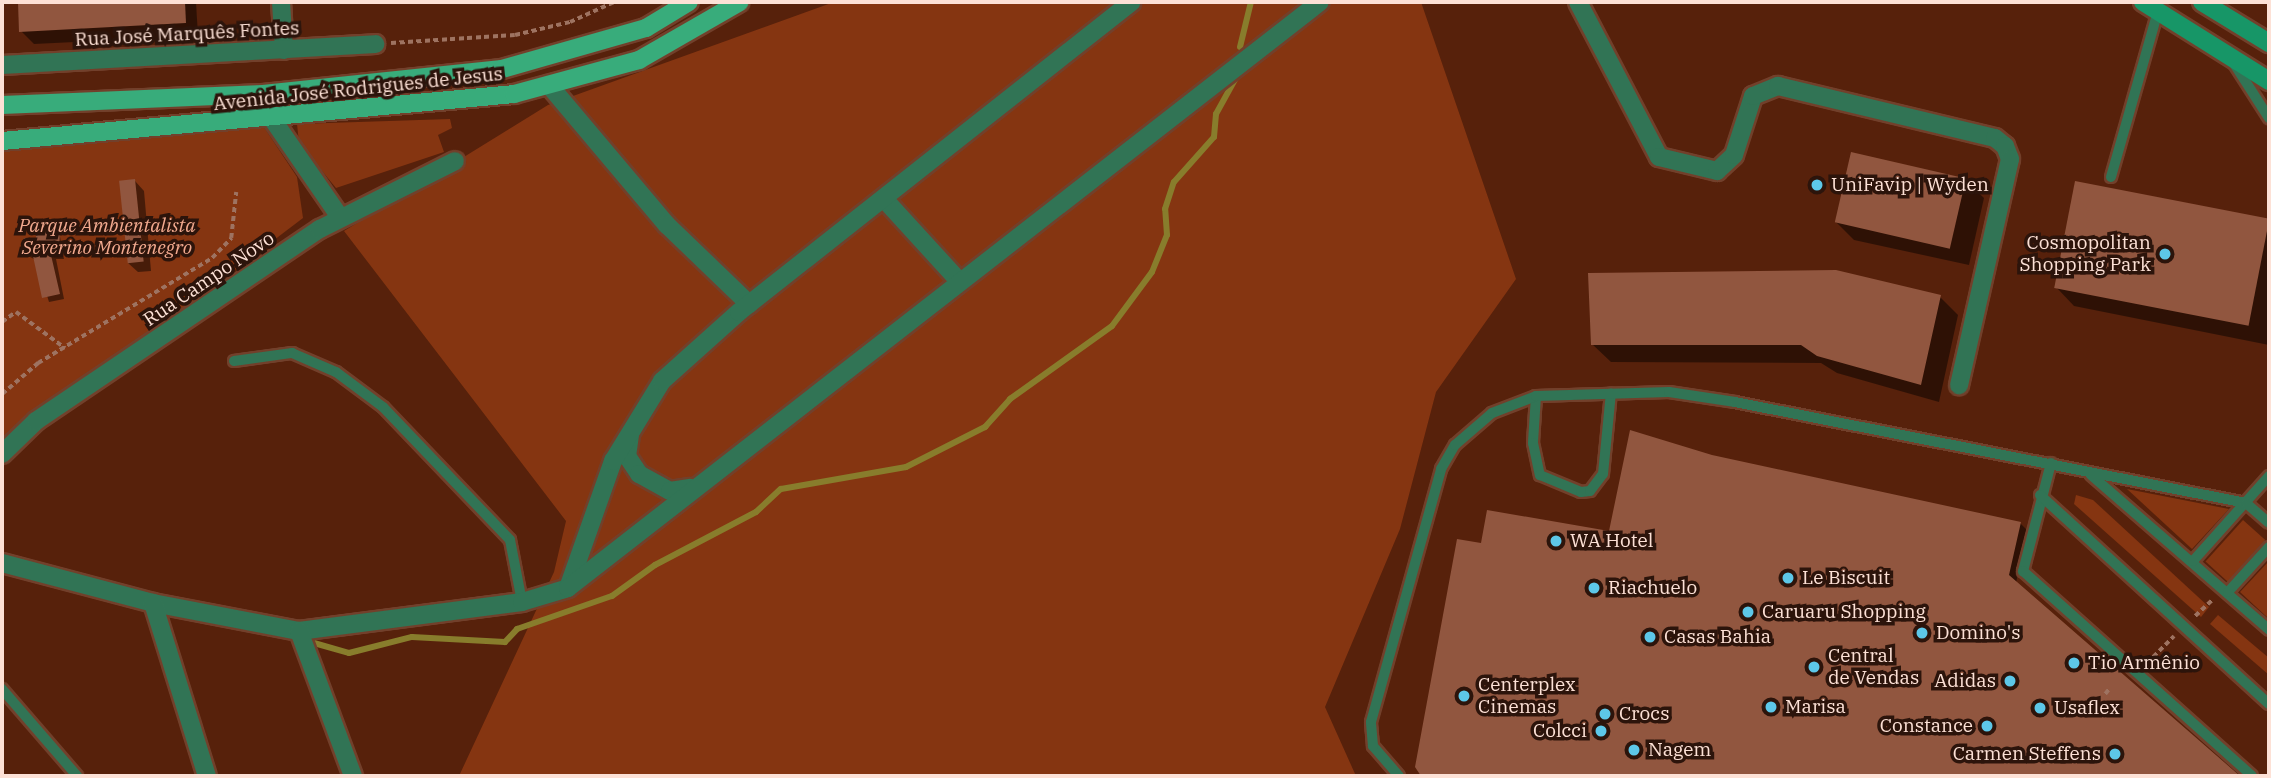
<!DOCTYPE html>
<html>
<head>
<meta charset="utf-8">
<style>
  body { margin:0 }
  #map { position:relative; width:2271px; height:778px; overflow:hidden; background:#57210b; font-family:"IBM Plex Serif",serif }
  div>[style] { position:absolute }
  .green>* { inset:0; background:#853511; transform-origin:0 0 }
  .shadow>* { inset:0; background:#0007 }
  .stream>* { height:6px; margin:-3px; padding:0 3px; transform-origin:3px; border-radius:3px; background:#887d2c }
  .building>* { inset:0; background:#91563f; transform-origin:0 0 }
  .path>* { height:3.5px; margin-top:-1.75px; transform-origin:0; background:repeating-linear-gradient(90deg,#9e7361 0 5px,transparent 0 8.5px) }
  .roads { filter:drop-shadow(2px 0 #72402b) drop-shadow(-2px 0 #72402b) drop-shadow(0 2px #72402b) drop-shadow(0 -2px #72402b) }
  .lane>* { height:10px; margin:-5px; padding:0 5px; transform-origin:5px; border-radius:5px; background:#317455 }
  .street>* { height:18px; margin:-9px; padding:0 9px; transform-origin:9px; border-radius:9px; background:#317455 }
  .secondary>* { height:18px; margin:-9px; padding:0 9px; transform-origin:9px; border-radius:9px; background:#179667 }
  .primary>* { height:18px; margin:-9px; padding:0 9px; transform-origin:9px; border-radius:9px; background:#38ac7b }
  .dots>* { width:19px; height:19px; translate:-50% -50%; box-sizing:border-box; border:4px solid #2c140b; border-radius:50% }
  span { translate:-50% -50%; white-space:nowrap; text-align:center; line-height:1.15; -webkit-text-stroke:7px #2c140b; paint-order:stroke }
  .street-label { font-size:19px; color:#fde1d6 }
  .poi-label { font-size:19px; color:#fde1d6 }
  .left { translate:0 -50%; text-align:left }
  .right { translate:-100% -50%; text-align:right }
  .park-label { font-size:19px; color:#f3aa8f; font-style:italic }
  .frame { position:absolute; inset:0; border:4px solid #fde1d6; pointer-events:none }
</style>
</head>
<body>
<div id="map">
  <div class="green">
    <i style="clip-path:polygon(834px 2px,1421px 2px,1516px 279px,1436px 392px,1400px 529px,1325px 707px,1356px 776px,459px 776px,554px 572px,566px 521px,344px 231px,548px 105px)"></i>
    <i style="clip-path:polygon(450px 119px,452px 128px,438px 135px,444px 152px,336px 188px,299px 143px,297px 124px)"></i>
    <i style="clip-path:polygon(260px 121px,297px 177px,303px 218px,2px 447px,2px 141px)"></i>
    <i style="clip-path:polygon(2127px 489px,2229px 509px,2192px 549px)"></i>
    <i style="clip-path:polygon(2076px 495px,2093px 500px,2209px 607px,2201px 617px,2074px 504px)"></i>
    <i style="left:2243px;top:520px;width:30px;height:56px;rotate:42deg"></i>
    <i style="clip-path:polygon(2269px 561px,2269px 619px,2240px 592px)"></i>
    <i style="clip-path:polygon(2218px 615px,2269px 658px,2269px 675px,2210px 624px)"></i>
  </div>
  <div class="shadow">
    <i style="clip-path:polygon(19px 2px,196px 2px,198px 36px,34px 44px,21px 31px)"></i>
    <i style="clip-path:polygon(1965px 180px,1984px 198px,1969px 265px,1854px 240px,1835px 221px)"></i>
    <i style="clip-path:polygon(135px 181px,144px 191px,151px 271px,138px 272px,128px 263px)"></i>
    <i style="clip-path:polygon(2076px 183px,2269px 221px,2269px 345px,2074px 306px,2056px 287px)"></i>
    <i style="clip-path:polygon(59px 231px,64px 259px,56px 259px,64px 299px,49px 302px,36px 260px,26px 255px,38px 239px)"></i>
    <i style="clip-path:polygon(1940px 297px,1958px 315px,1939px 402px,1837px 373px,1821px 363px,1611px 362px,1592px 344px)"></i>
    <i style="clip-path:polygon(1712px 457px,2020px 523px,2027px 530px,2016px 583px,2238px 776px,1423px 776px,1417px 767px,1482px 545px,1611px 533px)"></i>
  </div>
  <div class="stream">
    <i style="left:1240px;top:47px;width:46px;rotate:-76.3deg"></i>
    <i style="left:314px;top:643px;width:36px;rotate:16deg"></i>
    <i style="left:349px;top:653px;width:65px;rotate:-14.3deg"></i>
    <i style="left:412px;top:637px;width:93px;rotate:3.1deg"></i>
    <i style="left:505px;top:642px;width:18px;rotate:-47deg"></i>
    <i style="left:517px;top:629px;width:101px;rotate:-19.2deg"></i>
    <i style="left:612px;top:596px;width:53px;rotate:-35.8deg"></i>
    <i style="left:655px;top:565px;width:114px;rotate:-27.7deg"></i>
    <i style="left:756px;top:512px;width:34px;rotate:-43deg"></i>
    <i style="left:781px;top:489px;width:127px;rotate:-10deg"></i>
    <i style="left:906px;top:467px;width:89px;rotate:-26.9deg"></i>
    <i style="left:985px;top:427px;width:38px;rotate:-48deg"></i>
    <i style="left:1010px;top:399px;width:125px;rotate:-35.6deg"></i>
    <i style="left:1112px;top:326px;width:67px;rotate:-53.5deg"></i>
    <i style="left:1152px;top:272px;width:40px;rotate:-68deg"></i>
    <i style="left:1167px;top:235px;width:26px;rotate:-94deg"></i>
    <i style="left:1165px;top:209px;width:28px;rotate:-72deg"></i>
    <i style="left:1174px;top:182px;width:60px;rotate:-48.4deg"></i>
    <i style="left:1214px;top:137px;width:23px;rotate:-85deg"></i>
    <i style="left:1216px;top:114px;width:46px;rotate:-61.2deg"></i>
  </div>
  <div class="building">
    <i style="clip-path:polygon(18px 2px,185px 2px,186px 23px,19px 32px)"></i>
    <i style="left:1851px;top:152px;width:118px;height:72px;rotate:13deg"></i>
    <i style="left:135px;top:179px;width:83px;height:16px;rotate:84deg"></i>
    <i style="left:2075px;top:181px;width:198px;height:109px;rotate:11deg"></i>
    <i style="clip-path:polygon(35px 225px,60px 229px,59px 254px,51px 255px,60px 294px,42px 298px,33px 256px,24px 256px,24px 238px,36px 238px)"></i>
    <i style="clip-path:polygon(1836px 270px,1941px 295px,1921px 385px,1817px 356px,1801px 345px,1591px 345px,1588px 273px)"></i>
    <i style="clip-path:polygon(1630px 430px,1712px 455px,2021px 522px,2009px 575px,2240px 776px,1421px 776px,1415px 767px,1457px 539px,1481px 543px,1487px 510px,1609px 531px)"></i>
  </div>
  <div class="path">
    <i style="left:391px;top:43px;width:124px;rotate:-3.7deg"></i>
    <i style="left:515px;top:35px;width:57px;rotate:-13.3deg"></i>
    <i style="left:570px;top:22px;width:48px;rotate:-24.4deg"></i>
    <i style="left:2px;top:322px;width:17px;rotate:-36deg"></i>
    <i style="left:16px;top:312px;width:61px;rotate:36.3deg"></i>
    <i style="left:2px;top:394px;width:48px;rotate:-40.7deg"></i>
    <i style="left:38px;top:363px;width:203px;rotate:-31.1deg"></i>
    <i style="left:212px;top:258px;width:28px;rotate:-46deg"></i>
    <i style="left:231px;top:238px;width:46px;rotate:-83.8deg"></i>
    <i style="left:2195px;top:616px;width:23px;rotate:-43deg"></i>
    <i style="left:2147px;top:663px;width:38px;rotate:-45deg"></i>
    <i style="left:2105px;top:694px;width:6px;rotate:-51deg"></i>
  </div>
  <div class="roads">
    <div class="lane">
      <i style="left:2233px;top:62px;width:67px;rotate:57.3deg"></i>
      <i style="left:2111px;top:177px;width:173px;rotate:-74.2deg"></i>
      <i style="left:234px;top:361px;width:59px;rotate:-7.9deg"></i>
      <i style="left:292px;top:353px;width:48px;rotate:23.4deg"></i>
      <i style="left:336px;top:372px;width:59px;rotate:36.7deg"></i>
      <i style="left:383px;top:407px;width:184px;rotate:46.3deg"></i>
      <i style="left:510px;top:540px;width:63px;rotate:79deg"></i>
      <i style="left:1536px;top:396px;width:47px;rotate:93.7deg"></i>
      <i style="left:1533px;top:443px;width:33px;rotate:78deg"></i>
      <i style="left:1540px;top:475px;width:44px;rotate:22.5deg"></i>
      <i style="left:1581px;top:492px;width:9px;rotate:-6deg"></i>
      <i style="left:1590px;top:491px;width:21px;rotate:-53deg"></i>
      <i style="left:1603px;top:474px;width:81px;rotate:-84.4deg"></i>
      <i style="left:2051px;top:463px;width:112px;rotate:104.5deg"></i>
      <i style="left:2023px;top:571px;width:307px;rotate:41.8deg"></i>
      <i style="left:2091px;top:475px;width:236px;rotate:41deg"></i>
      <i style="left:2040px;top:495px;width:310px;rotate:42.4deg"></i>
      <i style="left:2193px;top:561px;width:114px;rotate:-48.2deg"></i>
      <i style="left:2228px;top:592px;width:61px;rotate:-47.7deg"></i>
      <i style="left:2px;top:689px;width:115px;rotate:49.2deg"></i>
      <i style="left:1399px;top:776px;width:40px;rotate:-131deg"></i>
      <i style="left:1373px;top:746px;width:24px;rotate:-95deg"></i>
      <i style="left:1371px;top:722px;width:263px;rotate:-74.5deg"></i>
      <i style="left:1441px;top:469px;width:28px;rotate:-60deg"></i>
      <i style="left:1455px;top:445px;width:49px;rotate:-40.9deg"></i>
      <i style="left:1492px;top:413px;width:47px;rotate:-21.1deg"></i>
      <i style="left:1536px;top:396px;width:133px;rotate:-1.7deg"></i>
      <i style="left:1669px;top:392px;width:67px;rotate:8.6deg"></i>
      <i style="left:1735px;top:402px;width:521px;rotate:11.18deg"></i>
      <i style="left:2246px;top:503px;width:30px;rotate:41deg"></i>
    </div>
    <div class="street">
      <i style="left:281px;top:2px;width:48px;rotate:86.4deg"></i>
      <i style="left:1578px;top:2px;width:175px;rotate:62.4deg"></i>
      <i style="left:1659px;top:157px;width:60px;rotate:13.6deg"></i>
      <i style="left:1717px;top:171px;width:23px;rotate:-43deg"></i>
      <i style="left:1734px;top:155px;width:62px;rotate:-72.1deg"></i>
      <i style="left:1753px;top:96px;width:27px;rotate:-22deg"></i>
      <i style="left:1778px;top:86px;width:223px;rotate:13.5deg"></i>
      <i style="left:1995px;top:138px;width:13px;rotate:39deg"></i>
      <i style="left:2005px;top:146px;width:14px;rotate:69deg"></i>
      <i style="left:2010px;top:159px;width:232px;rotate:102.7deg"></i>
      <i style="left:2px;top:65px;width:374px;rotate:-3.2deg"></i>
      <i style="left:549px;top:85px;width:183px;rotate:49.9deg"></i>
      <i style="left:667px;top:225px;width:114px;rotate:43.9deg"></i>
      <i style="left:273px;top:120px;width:118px;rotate:55.4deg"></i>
      <i style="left:886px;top:201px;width:108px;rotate:47.6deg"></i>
      <i style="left:630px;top:435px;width:21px;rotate:98deg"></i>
      <i style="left:627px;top:456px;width:22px;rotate:56deg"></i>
      <i style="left:639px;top:474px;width:35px;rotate:29deg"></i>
      <i style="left:670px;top:491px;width:20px;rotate:-9deg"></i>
      <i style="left:2px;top:454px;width:47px;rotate:-44.1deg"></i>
      <i style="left:36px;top:421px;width:343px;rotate:-34.1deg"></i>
      <i style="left:320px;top:229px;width:151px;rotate:-26.7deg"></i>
      <i style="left:2px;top:563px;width:156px;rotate:14.8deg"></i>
      <i style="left:153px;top:603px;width:149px;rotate:10.9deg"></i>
      <i style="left:299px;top:631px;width:225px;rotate:-7.4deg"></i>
      <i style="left:522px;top:602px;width:48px;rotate:-16.9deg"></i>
      <i style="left:568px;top:588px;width:135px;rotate:-70.5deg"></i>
      <i style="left:613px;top:461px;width:94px;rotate:-58.5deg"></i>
      <i style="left:662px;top:381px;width:103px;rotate:-41.9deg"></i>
      <i style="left:739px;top:312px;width:500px;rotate:-38.3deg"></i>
      <i style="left:568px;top:588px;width:953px;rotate:-37.93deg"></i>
      <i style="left:153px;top:603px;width:181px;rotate:72.7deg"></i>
      <i style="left:299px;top:631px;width:155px;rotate:69.6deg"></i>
    </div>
    <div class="secondary">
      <i style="left:2143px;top:2px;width:149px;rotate:32.1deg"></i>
      <i style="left:2202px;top:2px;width:79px;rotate:31.5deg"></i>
    </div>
    <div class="primary">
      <i style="left:2px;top:105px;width:261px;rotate:-2.4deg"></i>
      <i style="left:263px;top:94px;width:240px;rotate:-6deg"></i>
      <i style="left:502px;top:69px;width:150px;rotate:-15.9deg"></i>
      <i style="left:646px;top:28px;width:50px;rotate:-31.2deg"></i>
      <i style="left:2px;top:141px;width:514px;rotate:-5.24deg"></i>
      <i style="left:514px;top:94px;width:130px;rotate:-15.2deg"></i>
      <i style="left:639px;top:60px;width:116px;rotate:-29.9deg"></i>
    </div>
  </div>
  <div class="dots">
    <i style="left:1817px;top:185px;background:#5dc7e8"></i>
    <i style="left:2165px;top:254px;background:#5dc7e8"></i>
    <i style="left:1556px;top:541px;background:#5dc7e8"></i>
    <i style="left:1788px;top:578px;background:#5dc7e8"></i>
    <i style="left:1594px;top:588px;background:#5dc7e8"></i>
    <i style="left:1748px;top:612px;background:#5dc7e8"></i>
    <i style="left:1922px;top:633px;background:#5dc7e8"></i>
    <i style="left:1650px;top:637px;background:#5dc7e8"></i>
    <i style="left:2074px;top:663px;background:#5dc7e8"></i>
    <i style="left:1814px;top:667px;background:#5dc7e8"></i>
    <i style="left:2010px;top:681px;background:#5dc7e8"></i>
    <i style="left:1464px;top:696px;background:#5dc7e8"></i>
    <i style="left:1771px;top:707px;background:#5dc7e8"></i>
    <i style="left:2040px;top:708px;background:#5dc7e8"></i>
    <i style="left:1605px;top:714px;background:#5dc7e8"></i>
    <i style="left:1987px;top:726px;background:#5dc7e8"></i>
    <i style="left:1601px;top:731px;background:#5dc7e8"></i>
    <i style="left:1634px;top:750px;background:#5dc7e8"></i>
    <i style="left:2115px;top:754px;background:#5dc7e8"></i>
  </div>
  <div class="street-label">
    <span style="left:187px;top:34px;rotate:-3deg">Rua José Marquês Fontes</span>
    <span style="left:358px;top:89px;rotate:-6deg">Avenida José Rodrigues de Jesus</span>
    <span style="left:209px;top:279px;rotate:-34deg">Rua Campo Novo</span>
  </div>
  <div class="poi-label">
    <span class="left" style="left:1831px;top:185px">UniFavip | Wyden</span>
    <span class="right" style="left:2151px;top:254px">Cosmopolitan<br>Shopping Park</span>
    <span class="left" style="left:1570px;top:541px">WA Hotel</span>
    <span class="left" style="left:1802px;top:578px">Le Biscuit</span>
    <span class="left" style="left:1608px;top:588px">Riachuelo</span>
    <span class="left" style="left:1762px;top:612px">Caruaru Shopping</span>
    <span class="left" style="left:1936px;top:633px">Domino's</span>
    <span class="left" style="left:1664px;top:637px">Casas Bahia</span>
    <span class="left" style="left:1828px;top:667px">Central<br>de Vendas</span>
    <span class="left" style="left:2088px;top:663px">Tio Armênio</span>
    <span class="right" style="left:1996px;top:681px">Adidas</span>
    <span class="left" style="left:1478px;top:696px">Centerplex<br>Cinemas</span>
    <span class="left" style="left:1785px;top:707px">Marisa</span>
    <span class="left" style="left:2054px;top:708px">Usaflex</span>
    <span class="left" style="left:1619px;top:714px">Crocs</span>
    <span class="right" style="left:1973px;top:726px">Constance</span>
    <span class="right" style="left:1587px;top:731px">Colcci</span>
    <span class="left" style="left:1648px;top:750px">Nagem</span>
    <span class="right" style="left:2101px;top:754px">Carmen Steffens</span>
  </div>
  <div class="park-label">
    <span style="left:107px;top:237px">Parque Ambientalista<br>Severino Montenegro</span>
  </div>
  <div class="frame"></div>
</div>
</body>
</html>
